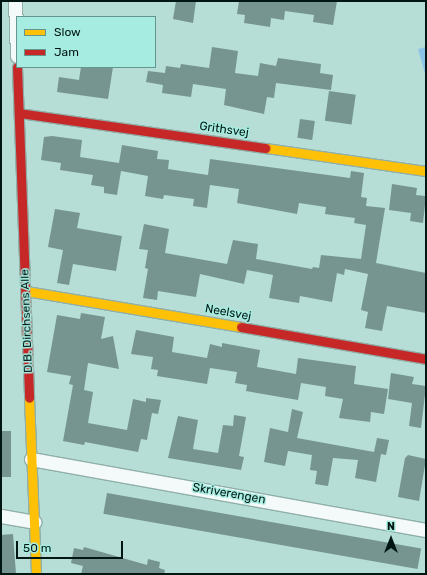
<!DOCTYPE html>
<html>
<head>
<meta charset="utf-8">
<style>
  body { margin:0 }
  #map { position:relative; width:427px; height:575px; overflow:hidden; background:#b6ddd6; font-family:Rubik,sans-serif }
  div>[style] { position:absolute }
  .water>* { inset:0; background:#8bc4e6 }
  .building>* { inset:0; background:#769590; transform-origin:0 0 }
  .roads { filter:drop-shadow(1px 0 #90afa9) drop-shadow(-1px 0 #90afa9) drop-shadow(0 1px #90afa9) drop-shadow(0 -1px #90afa9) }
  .street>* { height:13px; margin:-6.5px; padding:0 6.5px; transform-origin:6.5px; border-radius:6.5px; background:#f4faf9 }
  .slow>* { height:9px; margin:-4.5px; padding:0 4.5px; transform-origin:4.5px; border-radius:4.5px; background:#ffc107 }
  .jam>* { height:9px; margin:-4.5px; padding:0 4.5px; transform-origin:4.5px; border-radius:4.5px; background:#c62828 }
  span { translate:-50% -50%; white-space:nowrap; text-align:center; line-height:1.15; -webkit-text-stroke:3px #a7ece0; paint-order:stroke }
  .street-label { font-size:12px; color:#001613 }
  .frame { position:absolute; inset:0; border:2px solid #001613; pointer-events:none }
  .legend { position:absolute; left:16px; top:16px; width:140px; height:52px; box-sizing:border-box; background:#a7ece0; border:1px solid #64968e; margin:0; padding:5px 7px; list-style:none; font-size:12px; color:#001613 }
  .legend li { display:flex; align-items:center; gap:8px; height:20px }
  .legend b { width:20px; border:1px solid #64968e }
  .north { position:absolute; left:371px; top:519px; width:40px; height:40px; -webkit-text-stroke:3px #a7ece0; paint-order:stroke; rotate:0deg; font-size:11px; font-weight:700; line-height:16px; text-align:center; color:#001613 }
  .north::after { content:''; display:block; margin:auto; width:14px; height:18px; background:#001613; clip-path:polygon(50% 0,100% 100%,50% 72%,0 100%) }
  .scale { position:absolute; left:16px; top:541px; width:107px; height:18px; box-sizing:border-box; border:2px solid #001613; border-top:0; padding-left:5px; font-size:12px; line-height:14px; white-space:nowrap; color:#001613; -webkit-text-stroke:3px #a7ece0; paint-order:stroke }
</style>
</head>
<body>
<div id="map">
  <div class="water">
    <i style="clip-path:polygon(426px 47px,426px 77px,418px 49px)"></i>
  </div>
  <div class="building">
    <i style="clip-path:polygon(176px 1px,196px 1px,193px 23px,173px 19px)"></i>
    <i style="clip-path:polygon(239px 1px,337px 1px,333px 25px,313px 22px,314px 15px,285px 11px,284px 20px,271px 18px,270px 27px,244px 23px,245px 15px,237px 14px)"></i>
    <i style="clip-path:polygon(212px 47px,238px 51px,235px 73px,258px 76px,260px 63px,276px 66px,278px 58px,321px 64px,320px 73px,333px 75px,331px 90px,276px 83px,274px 98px,267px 97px,264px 114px,224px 105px,226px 89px,193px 84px,191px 97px,162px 93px,163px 85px,146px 82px,148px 71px,165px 73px,166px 66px,180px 68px,181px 64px,209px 68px)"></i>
    <i style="clip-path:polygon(81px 67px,113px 67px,108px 99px,57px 92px,59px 77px,79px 80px)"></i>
    <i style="left:329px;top:91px;width:27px;height:30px;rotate:8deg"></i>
    <i style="left:300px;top:119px;width:15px;height:19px;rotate:8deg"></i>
    <i style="clip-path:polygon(52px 136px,82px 140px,80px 157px,119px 163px,122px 145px,158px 151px,157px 159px,169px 160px,168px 169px,208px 175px,210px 159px,350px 178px,351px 171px,364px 173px,361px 197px,367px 198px,366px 206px,385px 208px,376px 263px,426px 273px,426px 313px,387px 306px,382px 331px,365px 328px,368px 312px,361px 310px,368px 274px,345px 269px,344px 275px,337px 273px,332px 302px,300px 296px,299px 303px,269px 298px,273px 275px,247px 270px,244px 284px,200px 274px,196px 297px,158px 291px,157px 300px,143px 298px,148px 269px,145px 268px,148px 250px,139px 249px,144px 224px,169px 229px,165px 253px,227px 264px,233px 240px,258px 244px,256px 259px,312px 269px,313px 267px,319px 268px,321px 255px,361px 259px,366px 225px,354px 223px,355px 218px,325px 214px,326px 207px,299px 203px,297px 214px,237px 203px,239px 189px,210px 185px,207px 208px,193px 206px,194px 199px,164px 195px,163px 199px,145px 196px,148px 176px,121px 171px,117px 195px,104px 193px,104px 187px,91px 185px,93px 175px,60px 170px,61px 163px,41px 160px,44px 137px)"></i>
    <i style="clip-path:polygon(392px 184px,417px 188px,416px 195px,426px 196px,423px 223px,410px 221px,411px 213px,389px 210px)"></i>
    <i style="clip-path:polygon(55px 209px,80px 213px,77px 228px,122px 236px,116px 271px,73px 264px,69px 285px,57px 283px,63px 250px,48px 247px)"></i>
    <i style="clip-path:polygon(81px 313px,105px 317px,101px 339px,113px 336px,119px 369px,88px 363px,84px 390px,93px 392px,88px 423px,127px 430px,133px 399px,146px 402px,146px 398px,161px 400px,158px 414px,152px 413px,147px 440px,141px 439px,138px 452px,85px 442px,84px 445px,63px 441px,73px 385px,69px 384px,71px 376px,47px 372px,57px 315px,80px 319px)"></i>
    <i style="clip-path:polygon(136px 330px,174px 337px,172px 352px,207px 358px,210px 344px,222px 347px,222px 343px,260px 350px,257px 367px,296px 374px,298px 358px,356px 366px,354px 384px,388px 389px,384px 414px,371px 412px,370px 422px,339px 418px,343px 399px,325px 396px,326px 387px,301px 383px,298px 400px,246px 391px,247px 385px,235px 383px,237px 372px,210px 368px,207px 384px,157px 376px,158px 370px,151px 369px,153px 357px,131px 354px)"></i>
    <i style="clip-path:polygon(391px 373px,414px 377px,412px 384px,426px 386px,421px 428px,409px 426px,412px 403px,388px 399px)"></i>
    <i style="clip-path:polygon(292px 409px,303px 412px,297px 438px,374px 452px,377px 438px,389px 440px,386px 455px,381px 454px,376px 482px,355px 478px,358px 460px,333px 458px,328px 486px,315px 484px,317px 471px,310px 470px,312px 455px,288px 451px,285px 466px,264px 462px,270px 428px,288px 432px)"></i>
    <i style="clip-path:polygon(234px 415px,246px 417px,239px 456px,244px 457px,241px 470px,168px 458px,178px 416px,198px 420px,193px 449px,218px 453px,223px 425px,233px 426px)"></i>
    <i style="left:1px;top:431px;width:10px;height:46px"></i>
    <i style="clip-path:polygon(408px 455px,426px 459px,419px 501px,398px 497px,405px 458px)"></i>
    <i style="left:107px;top:493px;width:319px;height:21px;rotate:10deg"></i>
    <i style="clip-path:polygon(13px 534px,16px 574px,1px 574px,1px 535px)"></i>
    <i style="clip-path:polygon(84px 547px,147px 565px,148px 559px,160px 562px,159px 568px,165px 570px,164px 574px,81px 574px,83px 566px,71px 563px,74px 548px,83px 550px)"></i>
  </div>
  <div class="roads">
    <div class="street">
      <i style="left:15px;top:1px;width:55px;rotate:87.9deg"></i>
      <i style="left:31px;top:459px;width:401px;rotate:10.2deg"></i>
      <i style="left:1px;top:516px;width:34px;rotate:10deg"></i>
    </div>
    <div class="slow">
      <i style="left:266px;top:148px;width:162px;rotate:8.2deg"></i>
      <i style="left:26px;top:291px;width:218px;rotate:9.5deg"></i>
      <i style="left:29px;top:398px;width:176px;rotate:87.7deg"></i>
    </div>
    <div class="jam">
      <i style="left:17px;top:67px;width:331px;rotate:87.9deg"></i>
      <i style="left:19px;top:113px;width:249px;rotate:8.1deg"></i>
      <i style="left:241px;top:327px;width:188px;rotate:9.8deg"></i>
    </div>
  </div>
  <div class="street-label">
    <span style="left:224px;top:130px;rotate:8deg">Grithsvej</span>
    <span style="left:228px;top:313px;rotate:10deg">Neelsvej</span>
    <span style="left:27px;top:321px;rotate:-92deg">D.B. Dirchsens Alle</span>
    <span style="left:229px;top:494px;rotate:10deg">Skriverengen</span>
  </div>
  <div class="frame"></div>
  <ul class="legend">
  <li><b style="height:5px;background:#ffc107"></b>Slow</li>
  <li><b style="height:5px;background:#c62828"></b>Jam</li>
  </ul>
  <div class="north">N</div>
  <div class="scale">50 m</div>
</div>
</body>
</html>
